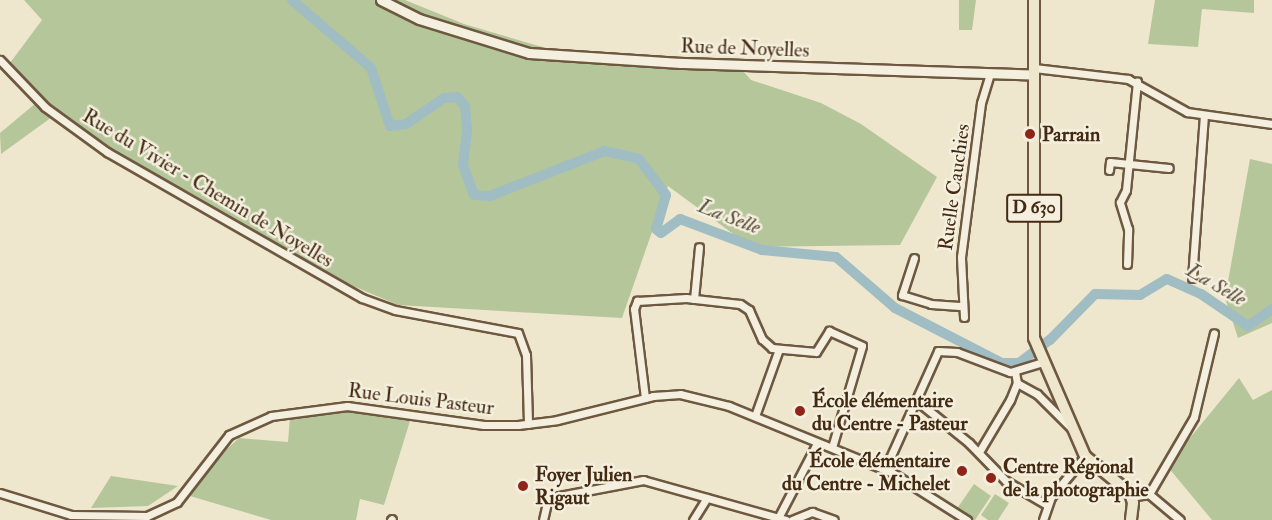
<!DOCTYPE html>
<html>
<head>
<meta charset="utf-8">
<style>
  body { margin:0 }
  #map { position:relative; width:1272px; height:520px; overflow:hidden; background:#eee7cd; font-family:"IM FELL Double Pica",serif }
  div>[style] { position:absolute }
  .green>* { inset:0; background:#b5c69b }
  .river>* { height:10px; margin:-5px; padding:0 5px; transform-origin:5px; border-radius:5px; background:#9fbdc3 }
  .roads { filter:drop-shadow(2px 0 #6e5940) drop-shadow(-2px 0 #6e5940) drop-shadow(0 2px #6e5940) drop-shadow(0 -2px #6e5940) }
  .street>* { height:7px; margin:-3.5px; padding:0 3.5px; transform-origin:3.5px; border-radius:3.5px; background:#f4efde }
  .secondary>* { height:9px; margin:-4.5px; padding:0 4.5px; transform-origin:4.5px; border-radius:4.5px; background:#f4efde }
  .primary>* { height:10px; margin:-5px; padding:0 5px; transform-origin:5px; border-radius:5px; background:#eee7cd }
  .dots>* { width:16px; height:16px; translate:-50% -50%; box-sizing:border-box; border:3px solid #f4efde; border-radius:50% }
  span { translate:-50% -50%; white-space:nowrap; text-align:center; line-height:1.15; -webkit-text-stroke:5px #f4efde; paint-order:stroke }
  .shield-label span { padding:2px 4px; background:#f4efde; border:2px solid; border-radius:4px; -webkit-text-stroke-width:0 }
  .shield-label { font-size:18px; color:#442a11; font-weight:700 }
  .street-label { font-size:20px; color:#442a11 }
  .poi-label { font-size:20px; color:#442a11; font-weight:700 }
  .left { translate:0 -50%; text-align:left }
  .right { translate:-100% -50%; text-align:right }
  .water-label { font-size:21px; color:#5b4f3e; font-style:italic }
</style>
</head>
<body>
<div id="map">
  <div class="green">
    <i style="clip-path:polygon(24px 0,405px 0,464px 24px,549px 49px,734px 61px,751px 80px,821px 103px,861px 124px,937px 177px,900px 245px,751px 247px,668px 186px,622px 318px,398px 305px,339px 280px,189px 192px,118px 161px,4px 71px,42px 20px)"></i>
    <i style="clip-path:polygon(959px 0,976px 0,972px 30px,959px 30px)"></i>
    <i style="clip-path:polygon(1155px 0,1254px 0,1254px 13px,1202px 9px,1198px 47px,1148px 44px)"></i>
    <i style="clip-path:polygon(36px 103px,52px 117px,1px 154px,0 133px)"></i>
    <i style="clip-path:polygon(1250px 159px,1272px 164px,1272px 323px,1238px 338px,1225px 298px)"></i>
    <i style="clip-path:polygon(1239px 378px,1253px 400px,1272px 390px,1272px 520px,1212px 520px,1167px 466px)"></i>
    <i style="clip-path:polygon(346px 411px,410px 421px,384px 505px,360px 499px,356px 520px,271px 520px,190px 496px,216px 459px,239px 438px,288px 442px,290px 417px)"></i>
    <i style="clip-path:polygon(111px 476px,178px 486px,148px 506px,91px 508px)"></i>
    <i style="clip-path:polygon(974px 484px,991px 496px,975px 520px,969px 520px,956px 510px)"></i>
    <i style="clip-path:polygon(995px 494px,1009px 503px,998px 520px,988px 520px,981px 515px)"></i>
  </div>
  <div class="river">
    <i style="left:292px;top:0;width:104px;rotate:40.7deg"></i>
    <i style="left:371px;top:68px;width:61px;rotate:71.9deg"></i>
    <i style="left:390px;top:126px;width:16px;rotate:-7deg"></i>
    <i style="left:406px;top:124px;width:46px;rotate:-34.4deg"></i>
    <i style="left:444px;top:98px;width:13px;rotate:-4deg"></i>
    <i style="left:457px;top:97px;width:12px;rotate:48deg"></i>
    <i style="left:465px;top:106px;width:25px;rotate:85deg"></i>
    <i style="left:467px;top:131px;width:34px;rotate:97deg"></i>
    <i style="left:463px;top:165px;width:32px;rotate:70deg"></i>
    <i style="left:474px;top:195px;width:16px;rotate:4deg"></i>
    <i style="left:490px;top:196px;width:123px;rotate:-21.4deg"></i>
    <i style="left:605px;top:151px;width:35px;rotate:13deg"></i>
    <i style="left:639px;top:159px;width:45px;rotate:53.1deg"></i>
    <i style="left:666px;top:195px;width:35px;rotate:106deg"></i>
    <i style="left:656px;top:229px;width:6px;rotate:39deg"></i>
    <i style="left:661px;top:233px;width:24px;rotate:-36deg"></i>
    <i style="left:680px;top:219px;width:88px;rotate:20.7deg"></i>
    <i style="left:762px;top:250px;width:74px;rotate:5.4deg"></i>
    <i style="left:836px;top:257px;width:78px;rotate:40.8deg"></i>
    <i style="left:895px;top:308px;width:120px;rotate:27.2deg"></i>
    <i style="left:1002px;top:363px;width:17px"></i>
    <i style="left:1019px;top:363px;width:39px;rotate:-37deg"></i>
    <i style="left:1050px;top:340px;width:64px;rotate:-45.6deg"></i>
    <i style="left:1095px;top:294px;width:45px;rotate:1.3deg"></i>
    <i style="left:1140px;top:295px;width:31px;rotate:-31deg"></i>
    <i style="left:1167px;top:279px;width:37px;rotate:24deg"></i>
    <i style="left:1201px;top:294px;width:57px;rotate:34.2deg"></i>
    <i style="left:1248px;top:326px;width:29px;rotate:-35deg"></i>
  </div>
  <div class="roads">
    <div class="street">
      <i style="left:0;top:60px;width:65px;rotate:46.2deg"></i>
      <i style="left:45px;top:107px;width:77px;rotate:36deg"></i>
      <i style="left:107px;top:152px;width:294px;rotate:29.8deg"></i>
      <i style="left:362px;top:298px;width:35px;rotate:20deg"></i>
      <i style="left:395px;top:310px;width:125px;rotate:10.6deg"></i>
      <i style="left:518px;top:333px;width:23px;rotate:70deg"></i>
      <i style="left:526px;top:355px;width:69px;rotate:88.3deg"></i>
      <i style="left:1034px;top:68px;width:95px;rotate:6.7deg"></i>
      <i style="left:1128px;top:79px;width:68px;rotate:29.2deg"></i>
      <i style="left:1187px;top:112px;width:86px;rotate:8deg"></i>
      <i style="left:1109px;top:170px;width:8px;rotate:-83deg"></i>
      <i style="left:1110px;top:162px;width:59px;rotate:5.8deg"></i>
      <i style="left:914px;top:258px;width:39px;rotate:108deg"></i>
      <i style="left:902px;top:295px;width:30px;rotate:17deg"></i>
      <i style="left:931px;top:304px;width:32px;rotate:4deg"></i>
      <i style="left:1127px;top:264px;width:35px;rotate:-88deg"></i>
      <i style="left:1128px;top:229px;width:28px;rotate:-107deg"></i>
      <i style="left:1120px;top:202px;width:13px;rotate:-63deg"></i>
      <i style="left:1126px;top:190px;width:109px;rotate:-84.2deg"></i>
      <i style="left:1192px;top:278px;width:163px;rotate:-85.8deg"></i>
      <i style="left:694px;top:299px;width:52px;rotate:-84.5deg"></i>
      <i style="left:964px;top:317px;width:60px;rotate:-92.9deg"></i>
      <i style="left:961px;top:257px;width:155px;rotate:-82.6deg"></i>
      <i style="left:981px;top:103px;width:30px;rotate:-73deg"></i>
      <i style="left:1017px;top:383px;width:23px;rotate:29deg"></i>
      <i style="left:1037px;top:394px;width:49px;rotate:45deg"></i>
      <i style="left:645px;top:398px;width:90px;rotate:-97deg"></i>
      <i style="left:634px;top:309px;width:9px;rotate:-69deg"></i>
      <i style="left:637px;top:301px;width:49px;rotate:-3.5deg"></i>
      <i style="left:686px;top:298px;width:54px;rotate:6.3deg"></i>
      <i style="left:740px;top:304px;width:11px;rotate:34deg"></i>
      <i style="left:749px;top:310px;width:32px;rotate:66deg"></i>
      <i style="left:762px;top:339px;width:13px;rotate:42deg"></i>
      <i style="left:772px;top:348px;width:44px;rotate:5.2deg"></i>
      <i style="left:816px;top:352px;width:25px;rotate:-58deg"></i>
      <i style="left:829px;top:331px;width:36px;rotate:24deg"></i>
      <i style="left:862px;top:346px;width:105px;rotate:106.5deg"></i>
      <i style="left:917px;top:401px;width:67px;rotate:38.9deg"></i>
      <i style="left:969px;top:443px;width:53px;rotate:45.8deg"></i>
      <i style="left:1006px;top:481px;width:48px;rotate:30.3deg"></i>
      <i style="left:755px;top:416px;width:71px;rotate:-70.3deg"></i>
      <i style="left:979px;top:452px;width:61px;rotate:-59.2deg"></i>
      <i style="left:1010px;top:400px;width:18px;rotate:-68deg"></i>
      <i style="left:1017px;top:383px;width:11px;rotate:-100deg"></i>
      <i style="left:885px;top:469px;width:129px;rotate:-65.8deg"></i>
      <i style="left:938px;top:351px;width:19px;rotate:3deg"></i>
      <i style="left:957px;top:352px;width:57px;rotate:20.7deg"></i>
      <i style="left:1010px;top:372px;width:34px;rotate:-17deg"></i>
      <i style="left:0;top:493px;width:74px;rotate:17.2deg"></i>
      <i style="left:71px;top:515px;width:76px;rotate:0.8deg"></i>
      <i style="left:147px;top:516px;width:33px;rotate:-25deg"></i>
      <i style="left:177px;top:502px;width:85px;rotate:-52.2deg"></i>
      <i style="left:229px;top:435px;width:46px;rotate:-24.3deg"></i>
      <i style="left:271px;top:416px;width:77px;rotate:-7.5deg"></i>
      <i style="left:347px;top:406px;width:138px;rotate:7.9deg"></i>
      <i style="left:484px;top:425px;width:34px"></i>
      <i style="left:518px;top:425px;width:39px;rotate:-7deg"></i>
      <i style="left:557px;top:420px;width:99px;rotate:-14deg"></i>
      <i style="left:653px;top:396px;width:27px;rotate:-4deg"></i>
      <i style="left:680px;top:394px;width:50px;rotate:13.8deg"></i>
      <i style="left:729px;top:406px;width:175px;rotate:22.2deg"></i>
      <i style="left:891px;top:472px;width:90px;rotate:32.3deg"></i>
      <i style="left:1149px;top:494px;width:40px;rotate:40deg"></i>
      <i style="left:1130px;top:497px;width:19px;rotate:-9deg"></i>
      <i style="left:1149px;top:494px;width:89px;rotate:-59.7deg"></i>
      <i style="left:1194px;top:417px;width:86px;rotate:-76.6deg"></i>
      <i style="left:391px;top:520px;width:1px;rotate:-45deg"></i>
      <i style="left:543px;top:520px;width:17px;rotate:-77deg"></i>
      <i style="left:547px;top:503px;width:9px;rotate:-41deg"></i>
      <i style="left:554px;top:497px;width:91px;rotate:-10.8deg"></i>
      <i style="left:643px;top:480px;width:148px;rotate:15.6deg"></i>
      <i style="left:693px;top:520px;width:26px;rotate:-58deg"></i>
      <i style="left:777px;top:520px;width:87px;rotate:-62.5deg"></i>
      <i style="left:792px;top:520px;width:22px;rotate:-22deg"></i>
      <i style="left:812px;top:512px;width:23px;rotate:20deg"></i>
      <i style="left:1043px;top:520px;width:24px;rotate:-71deg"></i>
      <i style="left:1051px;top:497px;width:53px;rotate:-50.3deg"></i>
    </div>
    <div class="secondary">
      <i style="left:381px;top:0;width:42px;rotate:26.6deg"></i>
      <i style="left:419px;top:19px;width:115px;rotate:17.2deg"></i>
      <i style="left:529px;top:53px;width:152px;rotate:3.8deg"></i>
      <i style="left:681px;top:63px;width:353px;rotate:1.9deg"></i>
    </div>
    <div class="primary">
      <i style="left:1034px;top:0;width:338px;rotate:90deg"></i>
      <i style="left:1034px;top:338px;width:129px;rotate:66.6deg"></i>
      <i style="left:1085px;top:456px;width:58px;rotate:39.4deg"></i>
      <i style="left:1130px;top:493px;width:10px;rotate:73deg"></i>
      <i style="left:1133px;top:503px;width:17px;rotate:97deg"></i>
    </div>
  </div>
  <div class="dots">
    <i style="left:1030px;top:134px;background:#8f2418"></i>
    <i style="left:800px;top:411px;background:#8f2418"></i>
    <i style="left:962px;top:471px;background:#8f2418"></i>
    <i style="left:991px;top:478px;background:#8f2418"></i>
    <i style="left:523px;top:486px;background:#8f2418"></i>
  </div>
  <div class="shield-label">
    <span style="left:1034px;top:208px">D 630</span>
  </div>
  <div class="street-label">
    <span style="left:745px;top:48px;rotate:2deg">Rue de Noyelles</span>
    <span style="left:954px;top:187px;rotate:-82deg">Ruelle Cauchies</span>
    <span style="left:208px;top:188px;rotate:31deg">Rue du Vivier - Chemin de Noyelles</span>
    <span style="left:421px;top:399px;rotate:7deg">Rue Louis Pasteur</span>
  </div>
  <div class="poi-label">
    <span class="left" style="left:1042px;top:134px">Parrain</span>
    <span class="left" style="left:812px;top:412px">École élémentaire<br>du Centre - Pasteur</span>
    <span class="right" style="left:950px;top:472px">École élémentaire<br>du Centre - Michelet</span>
    <span class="left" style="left:1003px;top:478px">Centre Régional<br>de la photographie</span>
    <span class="left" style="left:535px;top:486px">Foyer Julien<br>Rigaut</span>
  </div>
  <div class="water-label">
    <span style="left:729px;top:217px;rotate:21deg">La Selle</span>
    <span style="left:1216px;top:285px;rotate:30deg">La Selle</span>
  </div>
</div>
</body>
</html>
